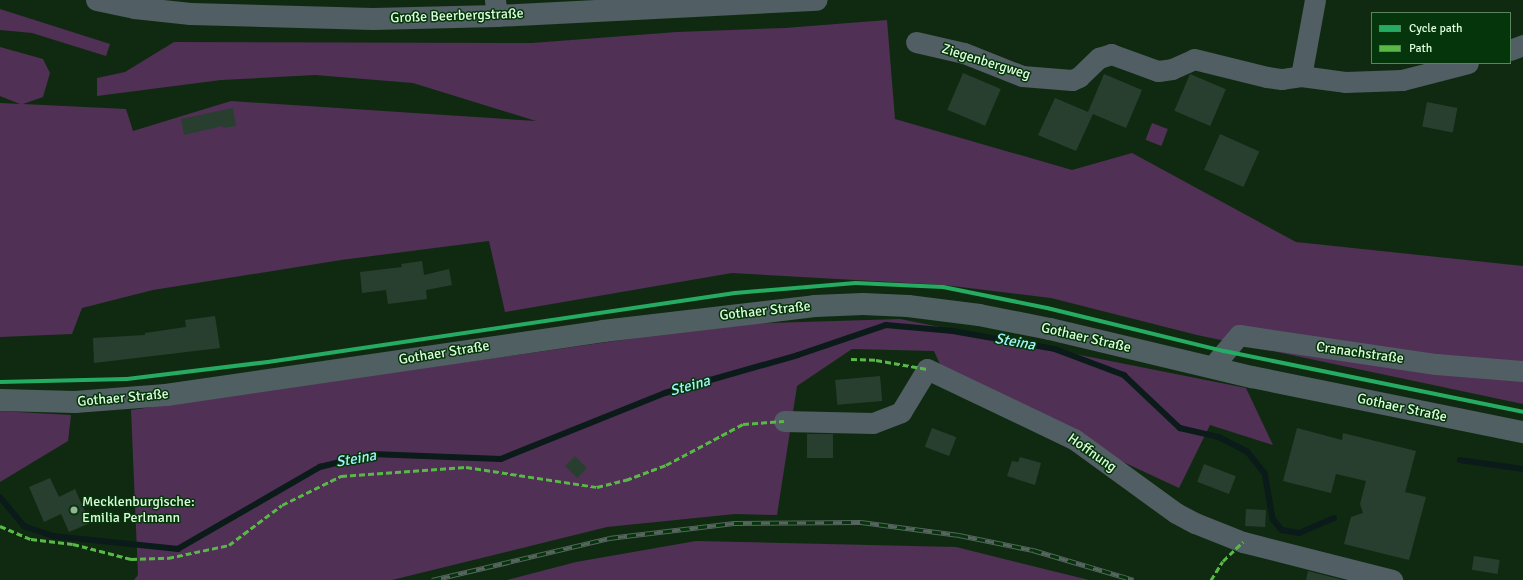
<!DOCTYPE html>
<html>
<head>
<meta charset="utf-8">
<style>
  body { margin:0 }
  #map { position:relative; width:1523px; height:580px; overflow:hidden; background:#102a12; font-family:Signika,sans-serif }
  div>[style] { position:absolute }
  .green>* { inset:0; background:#513055; transform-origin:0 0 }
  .stream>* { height:5.5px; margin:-2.75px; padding:0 2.75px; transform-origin:2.75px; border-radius:2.75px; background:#0b1b19 }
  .building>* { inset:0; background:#283f2f; transform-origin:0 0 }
  .minor>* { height:21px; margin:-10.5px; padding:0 10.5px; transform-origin:10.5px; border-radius:10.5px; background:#515e63 }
  .tertiary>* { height:22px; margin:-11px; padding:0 11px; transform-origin:11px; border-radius:11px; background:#515e63 }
  .secondary>* { height:22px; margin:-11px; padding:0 11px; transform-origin:11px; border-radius:11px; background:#506062 }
  .rail>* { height:4.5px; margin-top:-2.25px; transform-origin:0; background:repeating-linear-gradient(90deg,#05350a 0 9px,#56665e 0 18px); box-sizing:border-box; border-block:1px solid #56665e }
  .quiet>* { height:3px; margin-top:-1.5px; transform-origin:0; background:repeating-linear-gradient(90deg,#58b947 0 6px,transparent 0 9px) }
  .cycleway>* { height:4px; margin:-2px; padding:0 2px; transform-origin:2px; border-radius:2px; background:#26ab63 }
  .dots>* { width:11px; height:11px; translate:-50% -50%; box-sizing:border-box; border:2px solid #05350a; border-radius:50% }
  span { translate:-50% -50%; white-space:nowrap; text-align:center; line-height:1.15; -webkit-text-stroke:3px #05350a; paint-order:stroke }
  .street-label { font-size:14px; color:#dcfcdb }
  .poi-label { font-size:14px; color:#dcfcdb }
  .left { translate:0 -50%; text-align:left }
  .water-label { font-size:15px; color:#9ff2fb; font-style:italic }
  .legend { position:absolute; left:1371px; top:12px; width:140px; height:52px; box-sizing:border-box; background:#05350a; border:1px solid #5b855e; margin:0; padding:5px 7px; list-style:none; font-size:12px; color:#dcfcdb }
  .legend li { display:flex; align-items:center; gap:8px; height:20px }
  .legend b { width:20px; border:1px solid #5b855e }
</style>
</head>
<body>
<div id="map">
  <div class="green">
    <i style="clip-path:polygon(0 9px,110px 44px,106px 56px,32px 33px,0 30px)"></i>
    <i style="clip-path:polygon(887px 20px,895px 119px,1072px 170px,1132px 153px,1296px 242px,1523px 266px,1523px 404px,1197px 335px,1051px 298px,944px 285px,732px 273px,505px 312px,489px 241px,341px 260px,153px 290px,82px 308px,72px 334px,0 337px,0 103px,20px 104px,0 96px,0 47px,43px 59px,50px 73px,43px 97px,23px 104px,126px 109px,133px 131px,231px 101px,536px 121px,413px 83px,315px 75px,221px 80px,97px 96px,97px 78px,125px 72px,174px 42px,532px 43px,677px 32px,785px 28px)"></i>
    <i style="left:1152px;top:123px;width:17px;height:18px;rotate:21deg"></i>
    <i style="clip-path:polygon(900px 319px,1246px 388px,1273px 445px,1210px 425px,1179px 488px,947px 380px,934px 351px,852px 349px,797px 386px,777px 515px,735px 514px,607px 527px,392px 580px,134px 580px,138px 575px,131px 410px,733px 324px)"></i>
    <i style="clip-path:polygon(0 411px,71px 415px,68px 441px,0 482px)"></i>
    <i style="clip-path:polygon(696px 541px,956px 547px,1089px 580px,507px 580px,576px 562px)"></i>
  </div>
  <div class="stream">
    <i style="left:1460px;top:460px;width:64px;rotate:8.1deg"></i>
    <i style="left:0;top:497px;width:38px;rotate:50deg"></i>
    <i style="left:24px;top:526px;width:31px;rotate:19deg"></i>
    <i style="left:53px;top:536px;width:126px;rotate:5.9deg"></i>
    <i style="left:178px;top:549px;width:164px;rotate:-30deg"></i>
    <i style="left:320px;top:467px;width:54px;rotate:-14deg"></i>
    <i style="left:372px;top:454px;width:129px;rotate:2.2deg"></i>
    <i style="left:501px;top:459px;width:177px;rotate:-21.9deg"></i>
    <i style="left:665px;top:393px;width:138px;rotate:-15.9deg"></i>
    <i style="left:798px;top:355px;width:93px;rotate:-18.8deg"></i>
    <i style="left:886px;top:325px;width:67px;rotate:5.1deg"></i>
    <i style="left:953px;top:331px;width:104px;rotate:10deg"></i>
    <i style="left:1055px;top:349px;width:74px;rotate:20.6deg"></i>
    <i style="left:1124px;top:375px;width:77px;rotate:43.4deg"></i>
    <i style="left:1180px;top:428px;width:40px;rotate:13deg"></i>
    <i style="left:1219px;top:437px;width:31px;rotate:27deg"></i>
    <i style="left:1247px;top:451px;width:28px;rotate:51deg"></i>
    <i style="left:1265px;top:473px;width:47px;rotate:80.1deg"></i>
    <i style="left:1273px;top:519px;width:14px;rotate:51deg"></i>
    <i style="left:1282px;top:530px;width:17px;rotate:10deg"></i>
    <i style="left:1299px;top:533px;width:38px;rotate:-23deg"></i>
  </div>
  <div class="building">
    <i style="left:963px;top:73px;width:41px;height:40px;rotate:23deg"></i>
    <i style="clip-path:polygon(1104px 74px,1142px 90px,1126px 128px,1093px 114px,1076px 151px,1038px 135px,1055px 98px,1088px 112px)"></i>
    <i style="left:1190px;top:74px;width:39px;height:40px;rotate:23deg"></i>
    <i style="left:1427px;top:102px;width:31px;height:25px;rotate:11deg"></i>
    <i style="clip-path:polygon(233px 108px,236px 126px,223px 128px,223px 126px,184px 135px,181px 119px)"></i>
    <i style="left:1220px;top:134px;width:43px;height:39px;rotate:24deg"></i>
    <i style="clip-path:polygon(422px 261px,424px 275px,449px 269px,452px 285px,426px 290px,427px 299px,388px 304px,386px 290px,362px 293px,360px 272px,402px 267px,401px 264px)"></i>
    <i style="clip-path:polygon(215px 316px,220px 348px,94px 363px,93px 338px,145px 335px,145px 333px,186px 327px,185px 320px)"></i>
    <i style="left:880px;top:376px;width:25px;height:45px;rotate:85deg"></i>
    <i style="left:932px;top:428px;width:26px;height:20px;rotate:21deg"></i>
    <i style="clip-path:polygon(1297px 428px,1342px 440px,1343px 433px,1416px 451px,1405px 492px,1426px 497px,1409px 560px,1344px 544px,1351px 517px,1363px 513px,1360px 504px,1366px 481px,1336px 474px,1331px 493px,1283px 481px)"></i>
    <i style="left:807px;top:434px;width:26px;height:24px"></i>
    <i style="left:575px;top:456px;width:17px;height:14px;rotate:45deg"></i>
    <i style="clip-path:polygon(1020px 457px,1041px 463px,1035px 485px,1007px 476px,1012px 461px,1018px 462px)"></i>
    <i style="left:1204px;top:464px;width:34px;height:19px;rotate:21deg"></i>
    <i style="clip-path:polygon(50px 478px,59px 497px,75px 489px,90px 523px,69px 532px,61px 514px,44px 522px,29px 487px)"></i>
    <i style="left:1246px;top:509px;width:20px;height:17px;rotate:3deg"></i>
    <i style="left:1474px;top:556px;width:26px;height:14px;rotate:9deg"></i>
    <i style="clip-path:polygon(1308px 571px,1343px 580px,1306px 580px)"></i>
  </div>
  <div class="minor">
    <i style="left:495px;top:0;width:16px;rotate:83deg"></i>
    <i style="left:916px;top:42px;width:49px;rotate:12.9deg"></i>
    <i style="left:964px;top:53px;width:62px;rotate:21.6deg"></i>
    <i style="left:1022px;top:76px;width:50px;rotate:4.6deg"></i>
    <i style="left:1072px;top:80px;width:8px;rotate:-23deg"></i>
    <i style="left:1079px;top:77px;width:28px;rotate:-44deg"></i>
    <i style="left:1099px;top:58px;width:13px;rotate:-18deg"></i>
    <i style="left:1111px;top:54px;width:50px;rotate:19.9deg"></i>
    <i style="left:1158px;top:71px;width:14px;rotate:-8deg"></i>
    <i style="left:1172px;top:69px;width:24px;rotate:-24deg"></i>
    <i style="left:1194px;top:59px;width:75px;rotate:13.9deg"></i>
    <i style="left:1267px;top:77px;width:15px;rotate:8deg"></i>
    <i style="left:1282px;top:79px;width:19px;rotate:-9deg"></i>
    <i style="left:1301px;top:76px;width:44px;rotate:7.8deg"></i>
    <i style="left:1345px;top:82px;width:57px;rotate:-2deg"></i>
    <i style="left:1402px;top:80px;width:68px;rotate:-14.4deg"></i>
    <i style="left:1510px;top:50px;width:14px;rotate:-21deg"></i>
    <i style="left:1301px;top:76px;width:77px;rotate:-79.6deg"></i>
    <i style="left:1212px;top:367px;width:42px;rotate:-49.8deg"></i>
    <i style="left:1239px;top:335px;width:199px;rotate:8.4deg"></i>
    <i style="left:1436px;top:364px;width:87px;rotate:4.6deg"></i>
    <i style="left:784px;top:421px;width:89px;rotate:1.3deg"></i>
    <i style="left:873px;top:423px;width:30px;rotate:-21deg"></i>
    <i style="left:901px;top:412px;width:50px;rotate:-58.8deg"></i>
    <i style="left:927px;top:369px;width:163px;rotate:25.5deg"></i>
    <i style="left:1074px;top:439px;width:126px;rotate:36deg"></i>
    <i style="left:1176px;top:513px;width:21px;rotate:28deg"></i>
    <i style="left:1195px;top:523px;width:52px;rotate:21.6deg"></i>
    <i style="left:1243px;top:542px;width:154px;rotate:14.3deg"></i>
  </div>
  <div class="tertiary">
    <i style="left:97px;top:0;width:39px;rotate:12deg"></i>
    <i style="left:135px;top:8px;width:56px;rotate:6.1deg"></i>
    <i style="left:191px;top:14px;width:182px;rotate:1.6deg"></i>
    <i style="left:373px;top:19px;width:124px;rotate:-1.4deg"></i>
    <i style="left:497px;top:16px;width:320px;rotate:-2.9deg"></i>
  </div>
  <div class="secondary">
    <i style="left:0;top:400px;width:75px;rotate:1.5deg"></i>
    <i style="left:75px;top:402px;width:91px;rotate:-4.4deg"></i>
    <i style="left:166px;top:395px;width:442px;rotate:-8.3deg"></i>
    <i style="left:603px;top:331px;width:213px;rotate:-6.7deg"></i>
    <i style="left:815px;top:306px;width:48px;rotate:-2.4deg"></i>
    <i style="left:863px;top:304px;width:45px;rotate:2.5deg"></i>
    <i style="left:908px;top:306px;width:72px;rotate:7.2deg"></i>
    <i style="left:979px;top:315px;width:72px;rotate:11.2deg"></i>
    <i style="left:1050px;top:329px;width:208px;rotate:13.4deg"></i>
    <i style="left:1252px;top:377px;width:277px;rotate:11.5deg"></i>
  </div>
  <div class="rail">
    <i style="left:432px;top:580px;width:182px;rotate:-13.3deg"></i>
    <i style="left:609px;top:538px;width:126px;rotate:-6.8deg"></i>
    <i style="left:734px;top:523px;width:127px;rotate:-0.5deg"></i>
    <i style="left:861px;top:522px;width:99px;rotate:7.6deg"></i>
    <i style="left:959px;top:535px;width:76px;rotate:11.5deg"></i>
    <i style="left:1033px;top:550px;width:105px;rotate:16.5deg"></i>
  </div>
  <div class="quiet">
    <i style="left:851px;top:359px;width:25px;rotate:2deg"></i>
    <i style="left:876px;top:360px;width:52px;rotate:10deg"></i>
    <i style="left:0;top:526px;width:34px;rotate:23deg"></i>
    <i style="left:31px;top:539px;width:42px;rotate:6.8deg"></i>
    <i style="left:73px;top:544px;width:60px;rotate:14.5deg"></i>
    <i style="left:131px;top:559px;width:37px;rotate:-2deg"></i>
    <i style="left:168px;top:558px;width:62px;rotate:-12deg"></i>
    <i style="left:229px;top:545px;width:66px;rotate:-37deg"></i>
    <i style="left:282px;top:505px;width:66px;rotate:-26.2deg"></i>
    <i style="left:341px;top:476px;width:125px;rotate:-4.1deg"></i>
    <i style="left:466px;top:467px;width:133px;rotate:8.7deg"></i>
    <i style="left:597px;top:487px;width:30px;rotate:-14deg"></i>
    <i style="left:626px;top:480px;width:43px;rotate:-20.6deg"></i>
    <i style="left:666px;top:465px;width:87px;rotate:-28deg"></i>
    <i style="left:743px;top:424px;width:41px;rotate:-4.2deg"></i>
    <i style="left:1211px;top:580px;width:22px;rotate:-58deg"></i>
    <i style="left:1223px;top:561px;width:28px;rotate:-44deg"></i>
  </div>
  <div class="cycleway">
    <i style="left:0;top:382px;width:127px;rotate:-1.4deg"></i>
    <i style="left:127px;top:379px;width:142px;rotate:-6.9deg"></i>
    <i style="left:268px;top:362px;width:472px;rotate:-8.4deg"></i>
    <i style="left:735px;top:293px;width:121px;rotate:-4.7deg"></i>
    <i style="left:856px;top:283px;width:87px;rotate:2.6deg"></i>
    <i style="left:943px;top:287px;width:106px;rotate:11.4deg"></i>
    <i style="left:1047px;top:308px;width:182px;rotate:13.7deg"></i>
    <i style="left:1224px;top:351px;width:305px;rotate:11.5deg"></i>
  </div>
  <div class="dots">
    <i style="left:74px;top:510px;background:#95b295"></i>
  </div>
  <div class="street-label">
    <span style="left:457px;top:16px;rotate:-2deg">Große Beerbergstraße</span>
    <span style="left:986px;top:62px;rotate:17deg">Ziegenbergweg</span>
    <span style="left:765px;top:311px;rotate:-6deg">Gothaer Straße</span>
    <span style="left:1086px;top:338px;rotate:13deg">Gothaer Straße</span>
    <span style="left:444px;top:353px;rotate:-9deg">Gothaer Straße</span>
    <span style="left:1360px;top:353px;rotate:8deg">Cranachstraße</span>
    <span style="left:123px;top:398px;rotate:-5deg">Gothaer Straße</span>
    <span style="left:1402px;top:408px;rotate:12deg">Gothaer Straße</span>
    <span style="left:1092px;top:453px;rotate:35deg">Hoffnung</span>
  </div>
  <div class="poi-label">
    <span class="left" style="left:82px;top:510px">Mecklenburgische:<br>Emilia Perlmann</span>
  </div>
  <div class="water-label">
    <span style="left:1015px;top:342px;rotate:10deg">Steina</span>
    <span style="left:690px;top:386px;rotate:-16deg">Steina</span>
    <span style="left:356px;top:459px;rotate:-10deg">Steina</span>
  </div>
  <ul class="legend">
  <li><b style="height:5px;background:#26ab63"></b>Cycle path</li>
  <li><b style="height:5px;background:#58b947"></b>Path</li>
  </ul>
</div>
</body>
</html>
